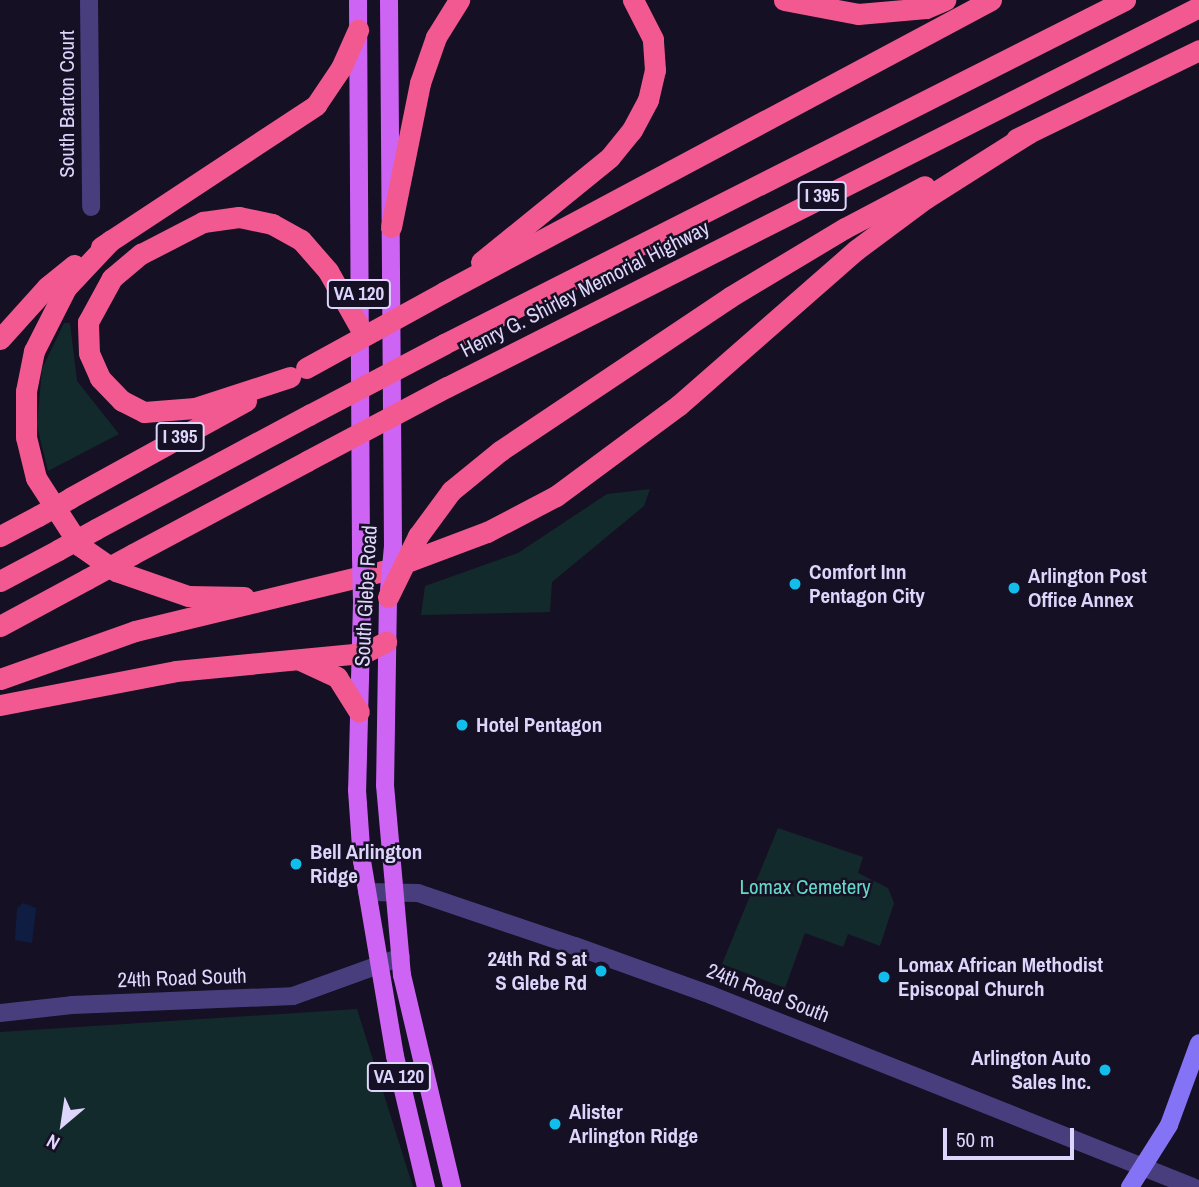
<!DOCTYPE html>
<html>
<head>
<meta charset="utf-8">
<style>
  body { margin:0 }
  #map { position:relative; width:1199px; height:1187px; overflow:hidden; background:#151023; font-family:"Archivo Narrow",sans-serif }
  div>[style] { position:absolute }
  .green>* { inset:0; background:#132a2c }
  .water>* { inset:0; background:#101d42 }
  .minor>* { height:18px; margin:-9px; padding:0 9px; transform-origin:9px; border-radius:9px; background:#483e7e }
  .tertiary>* { height:18px; margin:-9px; padding:0 9px; transform-origin:9px; border-radius:9px; background:#483e7e }
  .secondary>* { height:18px; margin:-9px; padding:0 9px; transform-origin:9px; border-radius:9px; background:#8573f5 }
  .primary>* { height:18px; margin:-9px; padding:0 9px; transform-origin:9px; border-radius:9px; background:#ce64f4 }
  .motorway>* { height:21px; margin:-10.5px; padding:0 10.5px; transform-origin:10.5px; border-radius:10.5px; background:#f35991 }
  .primary-bridge>* { height:18px; margin:-9px; padding:0 9px; transform-origin:9px; border-radius:9px; background:#ce64f4 }
  .motorway-bridge>* { height:21px; margin:-10.5px; padding:0 10.5px; transform-origin:10.5px; border-radius:10.5px; background:#f35991 }
  .dots>* { width:19px; height:19px; translate:-50% -50%; box-sizing:border-box; border:4px solid #151023; border-radius:50% }
  span { translate:-50% -50%; white-space:nowrap; text-align:center; line-height:1.15; -webkit-text-stroke:5px #151023; paint-order:stroke }
  .shield-label span { padding:2px 5px; background:#151023; border:2px solid; border-radius:5px; -webkit-text-stroke-width:0 }
  .shield-label { font-size:19px; color:#ded5fc; font-weight:700 }
  .street-label { font-size:21px; color:#ded5fc }
  .poi-label { font-size:21px; color:#ded5fc; font-weight:700 }
  .left { translate:0 -50%; text-align:left }
  .right { translate:-100% -50%; text-align:right }
  .park-label { font-size:21px; color:#66d7c7 }
  .north { position:absolute; left:28px; top:1089px; width:70px; height:70px; -webkit-text-stroke:5px #151023; paint-order:stroke; rotate:209deg; font-size:19px; font-weight:700; line-height:28px; text-align:center; color:#ded5fc }
  .north::after { content:''; display:block; margin:auto; width:24px; height:32px; background:#ded5fc; clip-path:polygon(50% 0,100% 100%,50% 72%,0 100%) }
  .scale { position:absolute; left:943px; top:1128px; width:131px; height:32px; box-sizing:border-box; border:4px solid #ded5fc; border-top:0; padding-left:9px; font-size:21px; line-height:24px; white-space:nowrap; color:#ded5fc; -webkit-text-stroke:5px #151023; paint-order:stroke }
</style>
</head>
<body>
<div id="map">
  <div class="green">
    <i style="clip-path:polygon(64px 323px,70px 323px,77px 381px,119px 434px,48px 471px,37px 426px,42px 369px)"></i>
    <i style="clip-path:polygon(650px 489px,644px 506px,552px 582px,550px 612px,421px 615px,425px 586px,518px 553px,607px 494px)"></i>
    <i style="clip-path:polygon(778px 828px,863px 857px,858px 873px,888px 888px,894px 903px,880px 946px,848px 934px,843px 947px,805px 933px,785px 988px,722px 964px)"></i>
    <i style="clip-path:polygon(357px 1009px,413px 1187px,0 1187px,0 1032px)"></i>
  </div>
  <div class="water">
    <i style="clip-path:polygon(23px 903px,36px 908px,32px 943px,15px 940px,17px 908px)"></i>
  </div>
  <div class="minor">
    <i style="left:89px;top:0;width:207px;rotate:89.4deg"></i>
    <i style="left:0;top:1013px;width:72px;rotate:-6.3deg"></i>
    <i style="left:72px;top:1005px;width:221px;rotate:-2.3deg"></i>
    <i style="left:293px;top:996px;width:115px;rotate:-19.9deg"></i>
  </div>
  <div class="tertiary">
    <i style="left:367px;top:892px;width:51px;rotate:1.1deg"></i>
    <i style="left:418px;top:893px;width:166px;rotate:18.7deg"></i>
    <i style="left:575px;top:946px;width:145px;rotate:19.8deg"></i>
    <i style="left:711px;top:995px;width:519px;rotate:21.72deg"></i>
  </div>
  <div class="secondary">
    <i style="left:1130px;top:1187px;width:73px;rotate:-57.8deg"></i>
    <i style="left:1169px;top:1125px;width:87px;rotate:-69.9deg"></i>
  </div>
  <div class="primary">
    <i style="left:358px;top:0;width:558px;rotate:89.69deg"></i>
    <i style="left:389px;top:0;width:546px;rotate:89.58deg"></i>
    <i style="left:388px;top:597px;width:188px;rotate:90.9deg"></i>
    <i style="left:385px;top:785px;width:191px;rotate:84.9deg"></i>
    <i style="left:402px;top:975px;width:218px;rotate:76.7deg"></i>
    <i style="left:362px;top:603px;width:187px;rotate:91.5deg"></i>
    <i style="left:357px;top:790px;width:71px;rotate:86deg"></i>
    <i style="left:362px;top:861px;width:198px;rotate:80.4deg"></i>
    <i style="left:395px;top:1056px;width:135px;rotate:76.7deg"></i>
  </div>
  <div class="motorway">
    <i style="left:784px;top:0;width:75px;rotate:10.7deg"></i>
    <i style="left:858px;top:14px;width:68px;rotate:-5deg"></i>
    <i style="left:926px;top:8px;width:21px;rotate:-23deg"></i>
    <i style="left:1016px;top:139px;width:203px;rotate:-25.9deg"></i>
    <i style="left:391px;top:227px;width:147px;rotate:-78.6deg"></i>
    <i style="left:420px;top:83px;width:49px;rotate:-70.8deg"></i>
    <i style="left:436px;top:37px;width:44px;rotate:-58.1deg"></i>
    <i style="left:111px;top:240px;width:66px;rotate:133.2deg"></i>
    <i style="left:66px;top:288px;width:71px;rotate:116.9deg"></i>
    <i style="left:34px;top:351px;width:41px;rotate:101.3deg"></i>
    <i style="left:26px;top:391px;width:46px;rotate:90deg"></i>
    <i style="left:26px;top:437px;width:42px;rotate:76.3deg"></i>
    <i style="left:36px;top:478px;width:81px;rotate:57.1deg"></i>
    <i style="left:80px;top:546px;width:44px;rotate:34.8deg"></i>
    <i style="left:116px;top:571px;width:76px;rotate:19.1deg"></i>
    <i style="left:188px;top:596px;width:56px;rotate:1deg"></i>
    <i style="left:101px;top:247px;width:258px;rotate:-33.4deg"></i>
    <i style="left:316px;top:105px;width:45px;rotate:-56deg"></i>
    <i style="left:341px;top:68px;width:42px;rotate:-65.9deg"></i>
    <i style="left:481px;top:262px;width:166px;rotate:-39.1deg"></i>
    <i style="left:610px;top:157px;width:35px;rotate:-51deg"></i>
    <i style="left:632px;top:130px;width:34px;rotate:-62deg"></i>
    <i style="left:648px;top:100px;width:31px;rotate:-77deg"></i>
    <i style="left:655px;top:70px;width:31px;rotate:-94deg"></i>
    <i style="left:653px;top:39px;width:44px;rotate:-117.1deg"></i>
    <i style="left:444px;top:292px;width:620px;rotate:-28.09deg"></i>
    <i style="left:0;top:339px;width:70px;rotate:-47.9deg"></i>
    <i style="left:47px;top:287px;width:35px;rotate:-39deg"></i>
    <i style="left:444px;top:344px;width:763px;rotate:-26.8deg"></i>
    <i style="left:290px;top:377px;width:100px;rotate:161.9deg"></i>
    <i style="left:195px;top:408px;width:51px;rotate:175.5deg"></i>
    <i style="left:144px;top:412px;width:25px;rotate:-153deg"></i>
    <i style="left:122px;top:401px;width:32px;rotate:-134deg"></i>
    <i style="left:100px;top:378px;width:27px;rotate:-114deg"></i>
    <i style="left:89px;top:353px;width:31px;rotate:-92deg"></i>
    <i style="left:88px;top:322px;width:50px;rotate:-61.4deg"></i>
    <i style="left:112px;top:278px;width:38px;rotate:-40deg"></i>
    <i style="left:141px;top:254px;width:70px;rotate:-27.3deg"></i>
    <i style="left:203px;top:222px;width:36px;rotate:-8deg"></i>
    <i style="left:239px;top:217px;width:34px;rotate:12deg"></i>
    <i style="left:272px;top:224px;width:33px;rotate:29deg"></i>
    <i style="left:301px;top:240px;width:41px;rotate:48.9deg"></i>
    <i style="left:328px;top:271px;width:63px;rotate:60.6deg"></i>
    <i style="left:447px;top:387px;width:843px;rotate:-26.81deg"></i>
    <i style="left:70px;top:498px;width:201px;rotate:-28.9deg"></i>
    <i style="left:96px;top:529px;width:242px;rotate:-28.2deg"></i>
    <i style="left:0;top:536px;width:43px;rotate:-27.8deg"></i>
    <i style="left:418px;top:536px;width:56px;rotate:-53.7deg"></i>
    <i style="left:451px;top:491px;width:63px;rotate:-39.2deg"></i>
    <i style="left:500px;top:451px;width:277px;rotate:-33.8deg"></i>
    <i style="left:730px;top:297px;width:134px;rotate:-31deg"></i>
    <i style="left:845px;top:228px;width:90px;rotate:-27.7deg"></i>
    <i style="left:133px;top:554px;width:197px;rotate:-28.1deg"></i>
    <i style="left:0;top:581px;width:66px;rotate:-28.1deg"></i>
    <i style="left:0;top:626px;width:99px;rotate:-28.4deg"></i>
    <i style="left:300px;top:660px;width:41px;rotate:24.7deg"></i>
    <i style="left:337px;top:677px;width:41px;rotate:57.8deg"></i>
    <i style="left:0;top:679px;width:143px;rotate:-19.6deg"></i>
    <i style="left:135px;top:631px;width:255px;rotate:-13.6deg"></i>
    <i style="left:383px;top:571px;width:111px;rotate:-20.6deg"></i>
    <i style="left:487px;top:532px;width:78px;rotate:-27.6deg"></i>
    <i style="left:556px;top:496px;width:153px;rotate:-36.5deg"></i>
    <i style="left:679px;top:405px;width:235px;rotate:-41.2deg"></i>
    <i style="left:856px;top:250px;width:87px;rotate:-36.6deg"></i>
    <i style="left:926px;top:198px;width:122px;rotate:-32.3deg"></i>
    <i style="left:0;top:705px;width:179px;rotate:-10.9deg"></i>
    <i style="left:176px;top:671px;width:189px;rotate:-5.5deg"></i>
    <i style="left:364px;top:653px;width:25px;rotate:-27deg"></i>
  </div>
  <div class="primary-bridge">
    <i style="left:361px;top:558px;width:45px;rotate:88.7deg"></i>
    <i style="left:389px;top:590px;width:44px;rotate:-84.8deg"></i>
  </div>
  <div class="motorway-bridge">
    <i style="left:306px;top:368px;width:158px;rotate:-28.8deg"></i>
    <i style="left:309px;top:415px;width:153px;rotate:-27.7deg"></i>
    <i style="left:307px;top:461px;width:158px;rotate:-27.9deg"></i>
    <i style="left:38px;top:516px;width:37px;rotate:-29deg"></i>
    <i style="left:58px;top:550px;width:43px;rotate:-28.9deg"></i>
    <i style="left:87px;top:579px;width:52px;rotate:-28.5deg"></i>
    <i style="left:388px;top:597px;width:68px;rotate:-63.8deg"></i>
  </div>
  <div class="dots">
    <i style="left:795px;top:584px;background:#11bdeb"></i>
    <i style="left:1014px;top:588px;background:#11bdeb"></i>
    <i style="left:462px;top:725px;background:#11bdeb"></i>
    <i style="left:296px;top:864px;background:#11bdeb"></i>
    <i style="left:601px;top:971px;background:#11bdeb"></i>
    <i style="left:884px;top:977px;background:#11bdeb"></i>
    <i style="left:1105px;top:1070px;background:#11bdeb"></i>
    <i style="left:555px;top:1124px;background:#11bdeb"></i>
  </div>
  <div class="shield-label">
    <span style="left:822px;top:196px">I 395</span>
    <span style="left:359px;top:294px">VA 120</span>
    <span style="left:180px;top:437px">I 395</span>
    <span style="left:399px;top:1077px">VA 120</span>
  </div>
  <div class="street-label">
    <span style="left:67px;top:104px;rotate:-90deg">South Barton Court</span>
    <span style="left:585px;top:289px;rotate:-27deg">Henry G. Shirley Memorial Highway</span>
    <span style="left:366px;top:596px;rotate:-87deg">South Glebe Road</span>
    <span style="left:182px;top:978px;rotate:-2deg">24th Road South</span>
    <span style="left:768px;top:993px;rotate:21deg">24th Road South</span>
  </div>
  <div class="poi-label">
    <span class="left" style="left:809px;top:584px">Comfort Inn<br>Pentagon City</span>
    <span class="left" style="left:1028px;top:588px">Arlington Post<br>Office Annex</span>
    <span class="left" style="left:476px;top:725px">Hotel Pentagon</span>
    <span class="left" style="left:310px;top:864px">Bell Arlington<br>Ridge</span>
    <span class="right" style="left:587px;top:971px">24th Rd S at<br>S Glebe Rd</span>
    <span class="left" style="left:898px;top:977px">Lomax African Methodist<br>Episcopal Church</span>
    <span class="right" style="left:1091px;top:1070px">Arlington Auto<br>Sales Inc.</span>
    <span class="left" style="left:569px;top:1124px">Alister<br>Arlington Ridge</span>
  </div>
  <div class="park-label">
    <span style="left:805px;top:887px">Lomax Cemetery</span>
  </div>
  <div class="north">N</div>
  <div class="scale">50 m</div>
</div>
</body>
</html>
